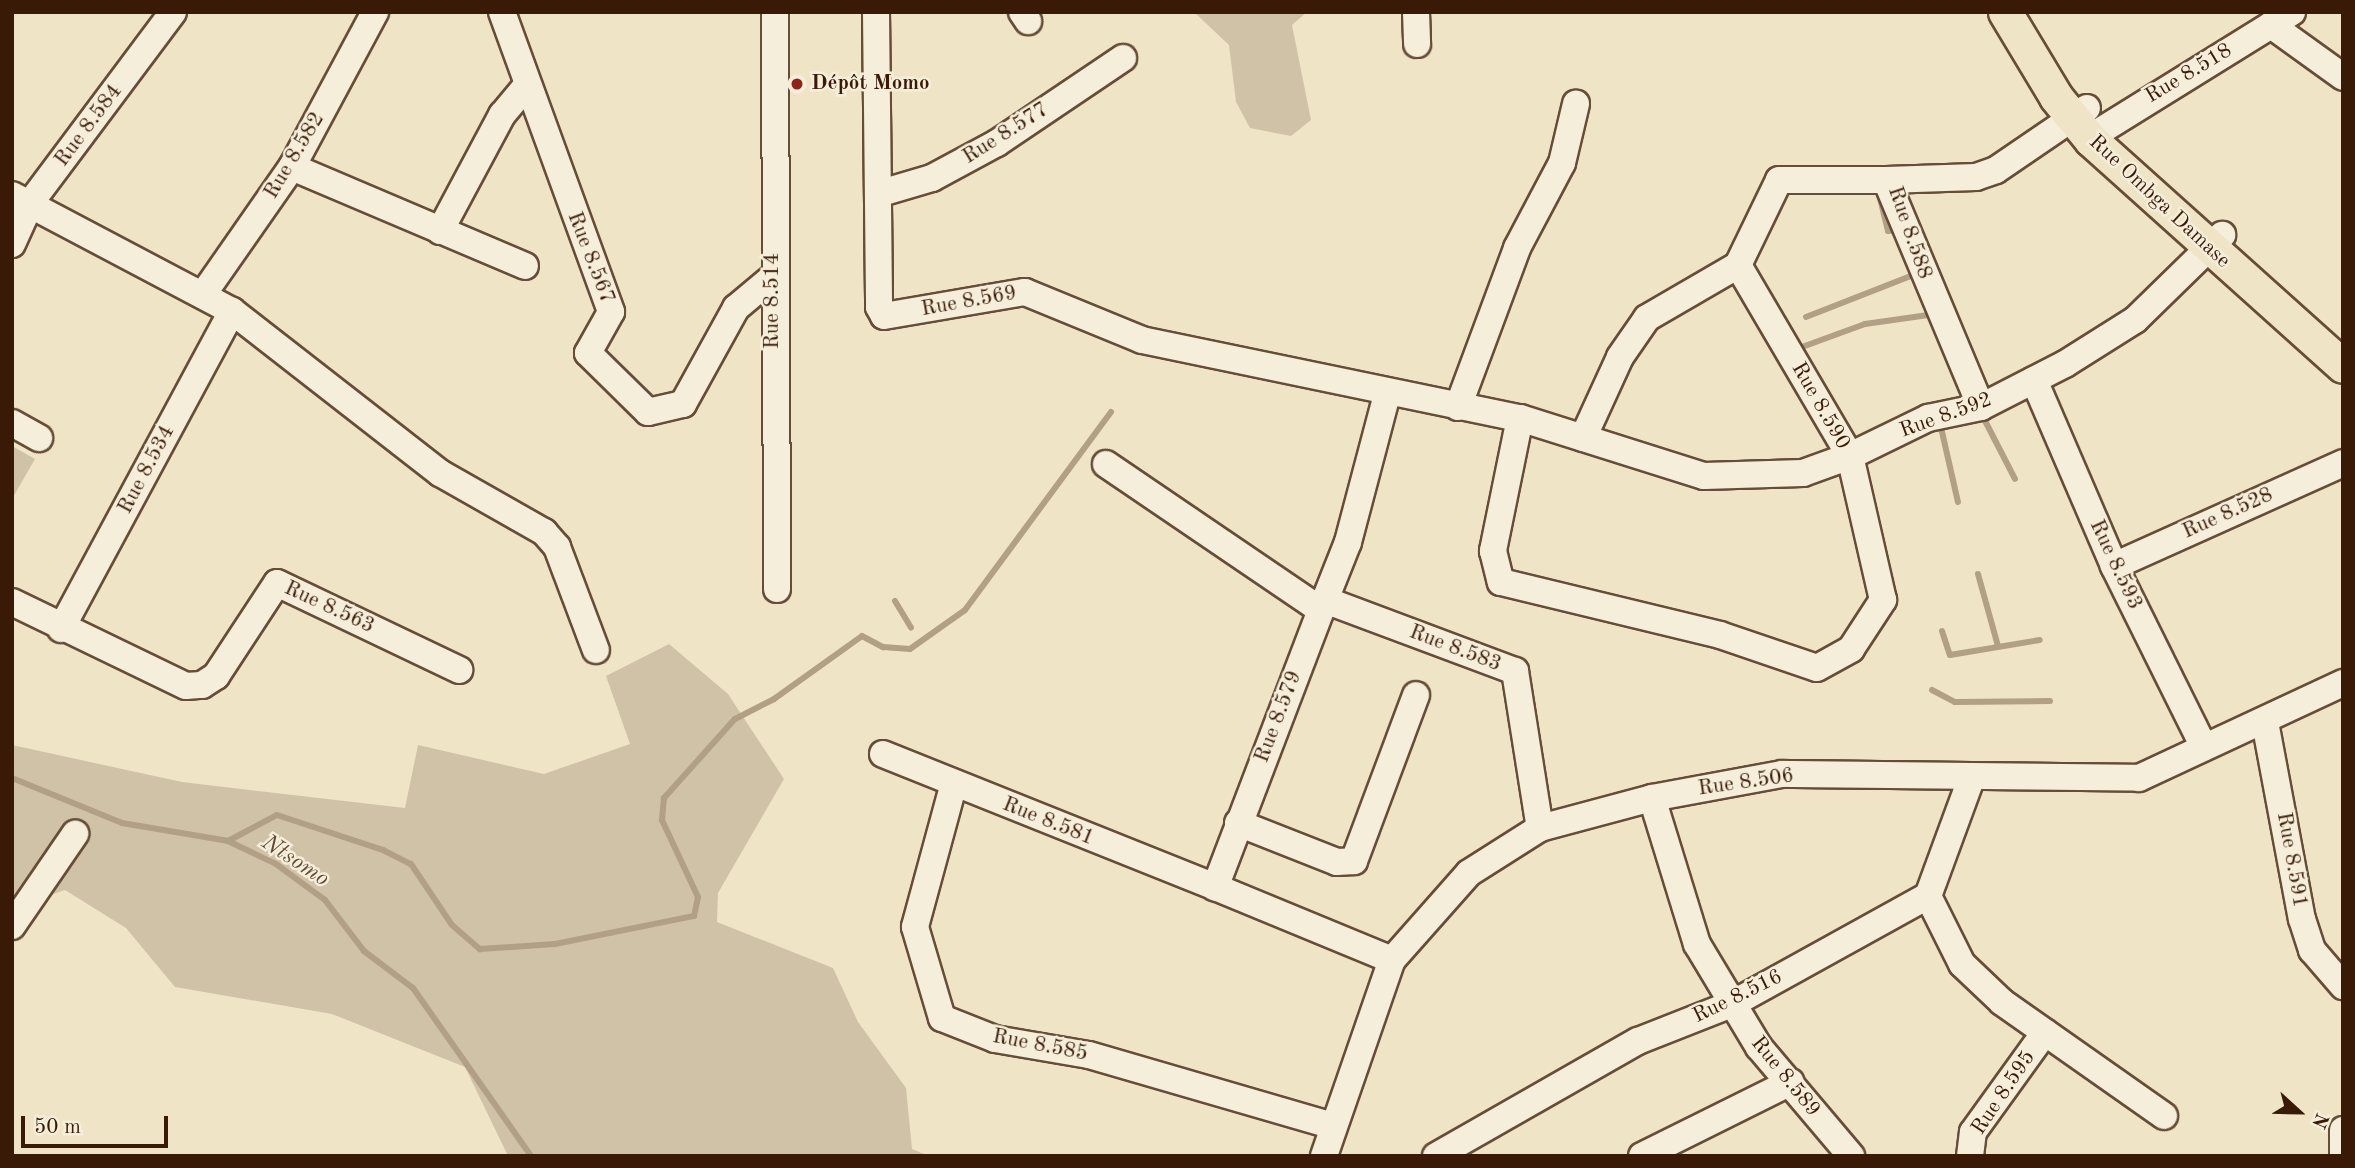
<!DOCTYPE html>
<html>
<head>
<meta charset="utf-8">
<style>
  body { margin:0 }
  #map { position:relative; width:2355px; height:1168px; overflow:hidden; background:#efe5c6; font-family:"Old Standard TT",serif }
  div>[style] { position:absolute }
  .green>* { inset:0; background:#d0c2a6 }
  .stream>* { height:6px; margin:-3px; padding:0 3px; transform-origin:3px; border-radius:3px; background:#b1a085 }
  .roads { filter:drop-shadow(2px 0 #664d37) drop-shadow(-2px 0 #664d37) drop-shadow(0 2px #664d37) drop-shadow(0 -2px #664d37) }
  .minor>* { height:26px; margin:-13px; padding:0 13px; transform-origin:13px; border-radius:13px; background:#f5eeda }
  .major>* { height:33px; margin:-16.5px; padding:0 16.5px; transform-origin:16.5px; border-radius:16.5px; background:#efe5c6 }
  .dots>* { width:19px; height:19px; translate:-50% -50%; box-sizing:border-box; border:4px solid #f5eeda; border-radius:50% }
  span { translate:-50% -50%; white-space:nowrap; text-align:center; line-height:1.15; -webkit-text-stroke:5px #f5eeda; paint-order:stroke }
  .street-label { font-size:21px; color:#391a07 }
  .poi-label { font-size:21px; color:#391a07; font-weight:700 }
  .left { translate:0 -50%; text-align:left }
  .water-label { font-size:23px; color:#634933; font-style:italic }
  .frame { position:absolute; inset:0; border:14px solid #391a07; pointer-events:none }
  .north { position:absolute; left:2264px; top:1077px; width:70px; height:70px; -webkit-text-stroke:5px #f5eeda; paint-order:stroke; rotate:112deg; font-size:19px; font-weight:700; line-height:28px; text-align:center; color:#391a07 }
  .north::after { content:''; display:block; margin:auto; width:24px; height:32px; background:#391a07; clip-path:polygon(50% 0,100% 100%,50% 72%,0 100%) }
  .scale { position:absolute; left:21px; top:1116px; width:147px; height:32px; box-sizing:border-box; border:4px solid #391a07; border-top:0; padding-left:9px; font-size:21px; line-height:24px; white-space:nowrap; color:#391a07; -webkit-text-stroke:5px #f5eeda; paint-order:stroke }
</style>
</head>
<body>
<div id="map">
  <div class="green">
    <i style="clip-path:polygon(1194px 12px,1307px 12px,1292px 25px,1311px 120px,1291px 136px,1250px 128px,1236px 102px,1229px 45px)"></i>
    <i style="clip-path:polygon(12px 446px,35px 459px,12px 499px)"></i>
    <i style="clip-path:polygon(669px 644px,728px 694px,784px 779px,718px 893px,717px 922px,833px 968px,858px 1022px,906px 1088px,912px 1149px,929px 1156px,508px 1156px,465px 1067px,332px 1014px,175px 987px,126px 928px,65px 890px,12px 908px,12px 745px,182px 782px,405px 808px,418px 745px,544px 774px,630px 744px,606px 676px)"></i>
  </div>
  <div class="stream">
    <i style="left:1878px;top:190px;width:42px;rotate:76.3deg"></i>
    <i style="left:1888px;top:231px;width:13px;rotate:-4deg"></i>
    <i style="left:1806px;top:317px;width:120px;rotate:-21.4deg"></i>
    <i style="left:1802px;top:347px;width:67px;rotate:-20.1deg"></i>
    <i style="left:1865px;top:324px;width:71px;rotate:-8.1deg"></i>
    <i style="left:1981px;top:413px;width:74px;rotate:62.7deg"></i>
    <i style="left:1940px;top:423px;width:81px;rotate:77.2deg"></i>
    <i style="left:1978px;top:574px;width:75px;rotate:74.5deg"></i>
    <i style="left:895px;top:601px;width:31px;rotate:59deg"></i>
    <i style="left:1942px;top:631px;width:25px;rotate:72deg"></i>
    <i style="left:1950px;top:655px;width:91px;rotate:-9.5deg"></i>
    <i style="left:1932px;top:690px;width:26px;rotate:28deg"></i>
    <i style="left:1955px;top:702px;width:95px;rotate:-0.6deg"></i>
    <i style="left:12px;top:778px;width:119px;rotate:22.2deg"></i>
    <i style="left:122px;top:823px;width:108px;rotate:9.6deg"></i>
    <i style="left:228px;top:841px;width:53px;rotate:25.6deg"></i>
    <i style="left:276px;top:864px;width:61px;rotate:36.3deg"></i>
    <i style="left:325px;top:900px;width:64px;rotate:52.6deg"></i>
    <i style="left:364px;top:951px;width:61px;rotate:37.1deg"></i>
    <i style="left:413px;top:988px;width:205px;rotate:54.9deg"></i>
    <i style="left:228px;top:841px;width:55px;rotate:-28deg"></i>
    <i style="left:277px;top:815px;width:112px;rotate:18.3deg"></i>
    <i style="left:383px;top:850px;width:31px;rotate:27deg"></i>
    <i style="left:411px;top:864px;width:73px;rotate:56.1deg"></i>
    <i style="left:452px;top:925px;width:37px;rotate:41deg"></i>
    <i style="left:480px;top:949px;width:75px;rotate:-3.8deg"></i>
    <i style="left:555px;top:944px;width:142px;rotate:-11.4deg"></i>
    <i style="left:694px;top:916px;width:19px;rotate:-78deg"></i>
    <i style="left:698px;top:897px;width:85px;rotate:-115.1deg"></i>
    <i style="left:662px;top:820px;width:22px;rotate:-85deg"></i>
    <i style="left:664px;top:798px;width:106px;rotate:-48.1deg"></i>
    <i style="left:735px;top:719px;width:44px;rotate:-27.1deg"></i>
    <i style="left:774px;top:699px;width:108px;rotate:-35.6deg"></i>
    <i style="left:862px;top:636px;width:24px;rotate:28deg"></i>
    <i style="left:883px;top:647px;width:27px;rotate:4deg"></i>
    <i style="left:910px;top:649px;width:67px;rotate:-35.3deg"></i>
    <i style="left:965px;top:610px;width:246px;rotate:-53.6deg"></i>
  </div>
  <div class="roads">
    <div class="minor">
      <i style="left:502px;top:12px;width:319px;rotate:70deg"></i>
      <i style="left:611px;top:312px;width:47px;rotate:119.3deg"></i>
      <i style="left:588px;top:353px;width:84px;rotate:44.5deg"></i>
      <i style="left:648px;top:412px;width:36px;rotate:-13deg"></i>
      <i style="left:683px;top:404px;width:110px;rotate:-61.1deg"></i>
      <i style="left:736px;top:308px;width:48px;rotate:-40deg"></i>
      <i style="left:775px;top:12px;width:577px;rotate:89.8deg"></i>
      <i style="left:876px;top:12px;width:295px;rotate:89.4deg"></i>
      <i style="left:879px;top:307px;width:10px;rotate:61deg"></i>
      <i style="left:884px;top:316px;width:143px;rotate:-9.7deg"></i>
      <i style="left:1025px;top:292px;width:126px;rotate:22.3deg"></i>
      <i style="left:1142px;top:340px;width:386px;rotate:11.7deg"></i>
      <i style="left:1520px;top:418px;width:193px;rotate:17.5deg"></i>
      <i style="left:1704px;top:476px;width:99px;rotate:-1.7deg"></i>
      <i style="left:1803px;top:473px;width:50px;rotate:-19.9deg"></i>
      <i style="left:1850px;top:456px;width:221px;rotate:-120.4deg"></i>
      <i style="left:1738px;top:265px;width:94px;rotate:-64.2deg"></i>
      <i style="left:1779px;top:180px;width:107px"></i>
      <i style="left:1022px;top:12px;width:11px;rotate:56deg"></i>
      <i style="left:1416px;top:12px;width:32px;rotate:88deg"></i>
      <i style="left:2271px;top:25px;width:89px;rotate:35.8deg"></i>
      <i style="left:2089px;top:138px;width:239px;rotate:-31.8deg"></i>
      <i style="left:292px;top:167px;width:253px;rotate:23deg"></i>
      <i style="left:881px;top:193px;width:53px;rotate:-16.4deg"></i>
      <i style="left:932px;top:178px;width:74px;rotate:-28.3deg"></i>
      <i style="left:997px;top:143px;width:152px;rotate:-34deg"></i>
      <i style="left:12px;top:195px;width:249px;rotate:27.8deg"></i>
      <i style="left:232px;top:311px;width:264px;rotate:37.9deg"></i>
      <i style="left:440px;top:473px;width:120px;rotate:29.6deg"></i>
      <i style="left:544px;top:532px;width:20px;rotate:49deg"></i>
      <i style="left:557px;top:547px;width:110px;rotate:69.3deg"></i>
      <i style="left:440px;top:231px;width:132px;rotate:-61.9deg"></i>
      <i style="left:502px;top:115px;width:35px;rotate:-50deg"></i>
      <i style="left:12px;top:244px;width:46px;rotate:-65.7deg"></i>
      <i style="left:31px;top:202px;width:237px;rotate:-53.2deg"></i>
      <i style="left:204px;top:293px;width:154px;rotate:-55.1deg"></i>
      <i style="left:292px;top:167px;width:176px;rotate:-61.8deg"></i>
      <i style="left:2034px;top:380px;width:202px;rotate:66.7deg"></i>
      <i style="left:2114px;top:566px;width:202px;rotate:63.6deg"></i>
      <i style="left:1458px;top:407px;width:170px;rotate:-69.6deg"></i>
      <i style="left:1517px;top:248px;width:96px;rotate:-62.1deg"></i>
      <i style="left:1562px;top:163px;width:61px;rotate:-76.7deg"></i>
      <i style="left:1981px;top:407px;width:246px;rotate:-112.7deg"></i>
      <i style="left:1886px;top:180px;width:90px;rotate:-1.9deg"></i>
      <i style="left:1976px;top:177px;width:21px;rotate:-19deg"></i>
      <i style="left:1996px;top:170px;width:110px;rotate:-34.3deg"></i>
      <i style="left:1520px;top:418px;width:136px;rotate:101.5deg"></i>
      <i style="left:1493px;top:551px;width:32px;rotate:76deg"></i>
      <i style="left:1501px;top:582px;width:225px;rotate:13.6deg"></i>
      <i style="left:1720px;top:635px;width:102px;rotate:18.8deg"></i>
      <i style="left:1817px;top:668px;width:39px;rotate:-29deg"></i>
      <i style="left:1851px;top:649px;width:59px;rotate:-56.9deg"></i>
      <i style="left:1883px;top:600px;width:148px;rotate:-102.9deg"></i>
      <i style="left:1850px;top:456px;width:87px;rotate:-26deg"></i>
      <i style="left:1928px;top:418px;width:54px;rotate:-11.7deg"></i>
      <i style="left:1981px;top:407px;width:94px;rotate:-27.1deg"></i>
      <i style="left:2065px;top:364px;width:83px;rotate:-32.2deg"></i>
      <i style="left:2135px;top:320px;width:122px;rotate:-44.3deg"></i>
      <i style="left:12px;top:423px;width:31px;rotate:29deg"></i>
      <i style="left:1583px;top:438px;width:89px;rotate:-65.4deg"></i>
      <i style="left:1620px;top:357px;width:47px;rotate:-55.3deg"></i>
      <i style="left:1647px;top:318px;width:105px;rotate:-30.2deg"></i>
      <i style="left:1106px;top:464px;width:260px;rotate:34.2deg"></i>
      <i style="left:1321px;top:610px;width:297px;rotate:110.9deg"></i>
      <i style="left:1215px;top:887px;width:191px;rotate:22.4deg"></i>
      <i style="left:2114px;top:566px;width:251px;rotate:-24.2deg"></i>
      <i style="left:1325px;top:600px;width:203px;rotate:20.5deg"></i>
      <i style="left:1515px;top:671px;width:159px;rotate:81deg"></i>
      <i style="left:12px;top:602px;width:193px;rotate:25.8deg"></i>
      <i style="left:186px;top:686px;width:16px;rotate:-4deg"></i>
      <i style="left:202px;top:685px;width:17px;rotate:-33deg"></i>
      <i style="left:216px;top:676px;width:111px;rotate:-56.7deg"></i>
      <i style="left:277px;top:583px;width:202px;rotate:25.5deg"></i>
      <i style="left:1321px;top:610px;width:73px;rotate:-68.3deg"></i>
      <i style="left:1348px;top:542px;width:153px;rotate:-75.2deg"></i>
      <i style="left:61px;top:629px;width:361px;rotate:-61.7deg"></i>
      <i style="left:2265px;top:722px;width:200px;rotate:79.4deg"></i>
      <i style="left:2302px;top:919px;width:33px;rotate:72deg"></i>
      <i style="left:2312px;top:950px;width:48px;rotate:49.3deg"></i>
      <i style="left:883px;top:754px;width:358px;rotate:21.8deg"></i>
      <i style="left:954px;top:783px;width:149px;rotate:105.2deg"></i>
      <i style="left:915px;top:927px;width:95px;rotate:73.5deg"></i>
      <i style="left:942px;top:1018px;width:57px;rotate:21.6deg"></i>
      <i style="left:995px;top:1039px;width:95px;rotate:9.7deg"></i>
      <i style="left:1089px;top:1055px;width:254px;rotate:16.2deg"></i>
      <i style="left:1652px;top:798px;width:153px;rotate:72.9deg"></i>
      <i style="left:1697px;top:944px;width:120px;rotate:59deg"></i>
      <i style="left:1759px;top:1047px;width:143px;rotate:49.8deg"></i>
      <i style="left:1238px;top:823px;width:106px;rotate:21.5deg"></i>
      <i style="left:1337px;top:862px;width:17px;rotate:-3deg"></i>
      <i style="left:1354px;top:861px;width:177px;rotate:-69.5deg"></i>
      <i style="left:1928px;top:896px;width:76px;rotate:63.4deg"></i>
      <i style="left:1962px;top:964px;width:55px;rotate:43.5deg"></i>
      <i style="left:2002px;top:1002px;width:198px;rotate:35.1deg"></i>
      <i style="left:12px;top:926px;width:112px;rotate:-55.6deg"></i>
      <i style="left:2343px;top:1130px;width:26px;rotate:90deg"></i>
      <i style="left:1324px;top:1156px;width:207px;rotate:-70.9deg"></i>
      <i style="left:1392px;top:960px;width:116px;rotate:-48.5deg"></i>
      <i style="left:1469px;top:873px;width:84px;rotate:-32.4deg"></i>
      <i style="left:1540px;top:828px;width:116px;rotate:-15deg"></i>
      <i style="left:1652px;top:798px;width:132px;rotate:-10.5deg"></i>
      <i style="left:1782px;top:774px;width:357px;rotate:0.6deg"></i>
      <i style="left:2139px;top:778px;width:225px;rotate:-25deg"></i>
      <i style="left:1436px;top:1156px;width:232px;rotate:-29.7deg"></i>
      <i style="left:1638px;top:1041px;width:101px;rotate:-21.5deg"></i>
      <i style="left:1732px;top:1004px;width:224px;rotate:-28.9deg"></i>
      <i style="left:1928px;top:896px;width:125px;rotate:-69.8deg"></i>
      <i style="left:1642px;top:1156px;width:166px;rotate:-26.4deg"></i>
      <i style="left:1970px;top:1156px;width:24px;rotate:-83deg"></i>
      <i style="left:1973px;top:1132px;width:123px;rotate:-54.2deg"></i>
    </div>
    <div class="major">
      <i style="left:2005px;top:12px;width:99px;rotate:59deg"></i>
      <i style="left:2056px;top:97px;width:55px;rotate:50.9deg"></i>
      <i style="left:2091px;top:140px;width:338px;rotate:41.9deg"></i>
    </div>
  </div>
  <div class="dots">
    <i style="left:797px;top:84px;background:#8f2418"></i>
  </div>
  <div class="street-label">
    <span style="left:2189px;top:74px;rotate:-31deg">Rue 8.518</span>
    <span style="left:89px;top:126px;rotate:-53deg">Rue 8.584</span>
    <span style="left:1006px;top:134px;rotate:-32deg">Rue 8.577</span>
    <span style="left:295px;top:156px;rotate:-59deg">Rue 8.582</span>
    <span style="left:2159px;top:202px;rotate:43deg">Rue Ombga Damase</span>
    <span style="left:1909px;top:233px;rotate:71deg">Rue 8.588</span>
    <span style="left:590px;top:258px;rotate:69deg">Rue 8.567</span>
    <span style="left:773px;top:301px;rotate:-90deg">Rue 8.514</span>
    <span style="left:969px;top:302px;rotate:-10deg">Rue 8.569</span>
    <span style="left:1820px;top:406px;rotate:60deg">Rue 8.590</span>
    <span style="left:1946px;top:416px;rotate:-20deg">Rue 8.592</span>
    <span style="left:147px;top:470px;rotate:-62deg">Rue 8.534</span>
    <span style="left:2228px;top:514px;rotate:-24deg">Rue 8.528</span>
    <span style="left:2115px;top:565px;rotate:65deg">Rue 8.593</span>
    <span style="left:329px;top:608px;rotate:25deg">Rue 8.563</span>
    <span style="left:1455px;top:649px;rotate:21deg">Rue 8.583</span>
    <span style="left:1279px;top:717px;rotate:-69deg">Rue 8.579</span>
    <span style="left:1746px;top:783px;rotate:-8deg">Rue 8.506</span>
    <span style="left:1048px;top:822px;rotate:22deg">Rue 8.581</span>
    <span style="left:2291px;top:860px;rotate:80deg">Rue 8.591</span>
    <span style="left:1738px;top:997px;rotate:-26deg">Rue 8.516</span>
    <span style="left:1040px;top:1046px;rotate:11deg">Rue 8.585</span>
    <span style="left:1785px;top:1077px;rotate:51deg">Rue 8.589</span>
    <span style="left:2004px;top:1093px;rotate:-56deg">Rue 8.595</span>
  </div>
  <div class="poi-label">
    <span class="left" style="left:811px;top:84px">Dépôt Momo</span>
  </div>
  <div class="water-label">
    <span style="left:295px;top:861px;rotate:33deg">Ntsomo</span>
  </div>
  <div class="frame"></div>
  <div class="north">N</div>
  <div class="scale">50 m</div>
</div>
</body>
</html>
